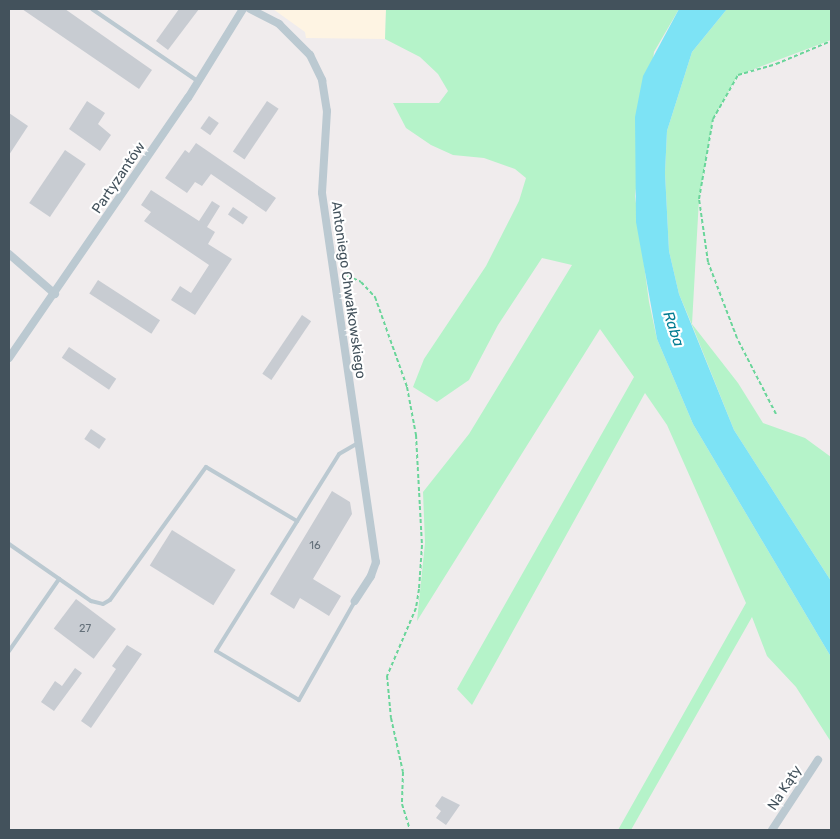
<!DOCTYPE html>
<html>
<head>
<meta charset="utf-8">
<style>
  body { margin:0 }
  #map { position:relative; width:840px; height:839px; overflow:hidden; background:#f0eced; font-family:Rubik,sans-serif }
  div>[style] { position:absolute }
  .commercial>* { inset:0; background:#fef4e3 }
  .green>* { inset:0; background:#b5f3c9 }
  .water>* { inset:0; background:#7de3f5 }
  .building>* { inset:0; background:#c8ccd2; transform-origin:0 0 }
  .path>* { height:2px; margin-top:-1px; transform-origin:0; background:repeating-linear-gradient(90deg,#6ad59a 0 4px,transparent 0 6.5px) }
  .service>* { height:4px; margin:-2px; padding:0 2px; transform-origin:2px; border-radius:2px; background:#bbc9d1 }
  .minor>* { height:8px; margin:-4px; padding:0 4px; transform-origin:4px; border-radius:4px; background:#bbc9d1 }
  span { translate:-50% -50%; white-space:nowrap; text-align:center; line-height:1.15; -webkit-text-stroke:4.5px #fff; paint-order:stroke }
  .number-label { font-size:11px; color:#64707a }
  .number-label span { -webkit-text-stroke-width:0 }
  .street-label { font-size:14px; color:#43525c }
  .water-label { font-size:15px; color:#037c92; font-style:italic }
  .frame { position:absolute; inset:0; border:10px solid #43525c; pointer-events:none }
</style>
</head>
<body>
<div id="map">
  <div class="commercial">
    <i style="clip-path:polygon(273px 9px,386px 9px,385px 39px,306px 38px,305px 32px)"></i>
  </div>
  <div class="green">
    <i style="clip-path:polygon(386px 9px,679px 9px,654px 52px,635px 196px,649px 302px,657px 339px,693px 424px,831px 657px,831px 742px,796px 687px,767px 656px,752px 617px,631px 830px,618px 830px,746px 603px,667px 425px,645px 393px,472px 705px,457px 689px,634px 377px,600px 329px,417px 621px,425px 543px,423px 492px,469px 434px,572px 265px,542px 258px,498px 325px,469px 380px,437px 402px,413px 387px,424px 359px,486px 266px,519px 201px,526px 178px,515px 169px,484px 158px,453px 155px,431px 145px,406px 128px,393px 103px,439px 103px,448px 91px,438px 74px,420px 57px,385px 39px)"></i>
    <i style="clip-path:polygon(727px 9px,831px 9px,831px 40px,738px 75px,713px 119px,699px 199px,692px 324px,738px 383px,763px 423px,805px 438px,831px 457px,831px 581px,734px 430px,692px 325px,679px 294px,669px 251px,665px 173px,667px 131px,692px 52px)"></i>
  </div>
  <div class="water">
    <i style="clip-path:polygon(679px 9px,727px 9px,692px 52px,667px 131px,665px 173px,669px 251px,679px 294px,734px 430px,831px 581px,831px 657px,693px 424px,657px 339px,636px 222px,635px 117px,643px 76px)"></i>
  </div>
  <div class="building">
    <i style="clip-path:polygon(22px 9px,65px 9px,152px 70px,139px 89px)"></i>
    <i style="clip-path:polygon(179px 9px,199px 9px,168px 50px,156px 41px)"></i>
    <i style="clip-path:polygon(87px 101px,105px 113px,98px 124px,111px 135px,100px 151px,69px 129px)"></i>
    <i style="left:267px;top:101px;width:14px;height:61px;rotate:34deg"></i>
    <i style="clip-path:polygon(9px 113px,28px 126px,9px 155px)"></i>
    <i style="left:209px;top:116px;width:12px;height:15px;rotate:35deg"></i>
    <i style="clip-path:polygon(196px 143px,276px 198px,266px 212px,211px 174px,202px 186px,195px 182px,187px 193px,165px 178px,185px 150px,189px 153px)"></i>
    <i style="left:65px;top:150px;width:25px;height:64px;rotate:34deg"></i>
    <i style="clip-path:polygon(151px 190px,199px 221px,212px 201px,220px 206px,207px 227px,215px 232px,208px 244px,232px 259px,195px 315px,171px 300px,180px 286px,191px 293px,209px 265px,144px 221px,151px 212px,141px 205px)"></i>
    <i style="left:233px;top:207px;width:18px;height:9px;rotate:34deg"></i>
    <i style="left:98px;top:280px;width:74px;height:16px;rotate:33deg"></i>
    <i style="left:302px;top:315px;width:11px;height:71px;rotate:34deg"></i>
    <i style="left:69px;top:347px;width:57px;height:13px;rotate:34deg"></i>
    <i style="left:91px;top:429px;width:18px;height:12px;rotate:34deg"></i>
    <i style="clip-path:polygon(332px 491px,350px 502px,352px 514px,313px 579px,341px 596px,329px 616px,300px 598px,294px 609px,270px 594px)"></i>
    <i style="left:172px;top:530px;width:75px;height:42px;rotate:32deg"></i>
    <i style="left:76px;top:599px;width:50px;height:37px;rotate:37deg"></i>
    <i style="clip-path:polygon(127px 645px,142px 654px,91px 728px,81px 721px,116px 669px,112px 666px)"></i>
    <i style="clip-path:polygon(75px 668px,82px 673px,54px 711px,41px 702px,55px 681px,62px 686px)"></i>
    <i style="clip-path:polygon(442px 796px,460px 805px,446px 825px,436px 818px,441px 811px,435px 806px)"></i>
  </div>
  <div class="path">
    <i style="left:341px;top:273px;width:22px;rotate:24deg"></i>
    <i style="left:361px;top:282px;width:21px;rotate:47deg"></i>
    <i style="left:375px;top:297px;width:96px;rotate:70.4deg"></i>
    <i style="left:407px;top:387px;width:49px;rotate:79.4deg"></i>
    <i style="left:416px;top:435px;width:110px;rotate:86.9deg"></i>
    <i style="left:422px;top:545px;width:44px;rotate:93.9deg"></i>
    <i style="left:419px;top:589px;width:19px;rotate:99deg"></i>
    <i style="left:416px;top:608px;width:74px;rotate:113.1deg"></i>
    <i style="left:387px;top:676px;width:42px;rotate:84.6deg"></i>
    <i style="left:391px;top:718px;width:55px;rotate:77.5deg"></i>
    <i style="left:403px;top:772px;width:32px;rotate:92deg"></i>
    <i style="left:402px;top:804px;width:27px;rotate:73deg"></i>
    <i style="left:776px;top:414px;width:85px;rotate:-117.2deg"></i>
    <i style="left:737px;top:338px;width:81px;rotate:-110.9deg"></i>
    <i style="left:708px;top:262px;width:64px;rotate:-98.1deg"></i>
    <i style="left:699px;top:199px;width:81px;rotate:-80.1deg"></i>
    <i style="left:713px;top:119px;width:51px;rotate:-60.4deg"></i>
    <i style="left:738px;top:75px;width:40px;rotate:-16deg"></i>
    <i style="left:776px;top:64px;width:60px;rotate:-22.7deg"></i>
  </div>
  <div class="service">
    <i style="left:92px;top:9px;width:130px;rotate:34.3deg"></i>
    <i style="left:9px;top:544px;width:100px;rotate:34.8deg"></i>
    <i style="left:91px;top:601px;width:12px;rotate:14deg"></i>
    <i style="left:103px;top:604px;width:8px;rotate:-30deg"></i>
    <i style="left:110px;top:600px;width:164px;rotate:-54.2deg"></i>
    <i style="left:206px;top:467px;width:106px;rotate:30.7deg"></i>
    <i style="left:355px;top:601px;width:114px;rotate:119.5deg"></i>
    <i style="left:299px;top:700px;width:96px;rotate:-149.4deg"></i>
    <i style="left:216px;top:651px;width:232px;rotate:-58deg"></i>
    <i style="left:339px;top:454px;width:22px;rotate:-30deg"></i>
    <i style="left:9px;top:651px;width:88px;rotate:-55.2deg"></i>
  </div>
  <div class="minor">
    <i style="left:250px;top:9px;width:33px;rotate:27deg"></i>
    <i style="left:279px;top:24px;width:44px;rotate:45deg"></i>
    <i style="left:310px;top:55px;width:28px;rotate:64deg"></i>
    <i style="left:322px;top:80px;width:31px;rotate:81deg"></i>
    <i style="left:327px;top:111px;width:82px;rotate:93.5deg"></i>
    <i style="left:322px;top:193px;width:373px;rotate:81.7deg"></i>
    <i style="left:376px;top:562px;width:15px;rotate:110deg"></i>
    <i style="left:371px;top:576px;width:30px;rotate:123deg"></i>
    <i style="left:9px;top:254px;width:61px;rotate:41deg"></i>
    <i style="left:9px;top:358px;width:316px;rotate:-55.5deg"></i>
    <i style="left:188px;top:98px;width:105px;rotate:-58.3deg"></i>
    <i style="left:772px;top:830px;width:84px;rotate:-56.7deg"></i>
  </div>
  <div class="number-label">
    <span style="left:315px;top:546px">16</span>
    <span style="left:85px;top:629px">27</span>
  </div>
  <div class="street-label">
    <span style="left:119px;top:178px;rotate:-56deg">Partyzantów</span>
    <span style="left:348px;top:290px;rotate:82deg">Antoniego Chwałkowskiego</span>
    <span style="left:785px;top:788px;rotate:-57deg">Na Kąty</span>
  </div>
  <div class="water-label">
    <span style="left:673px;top:329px;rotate:71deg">Raba</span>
  </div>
  <div class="frame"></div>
</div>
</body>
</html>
